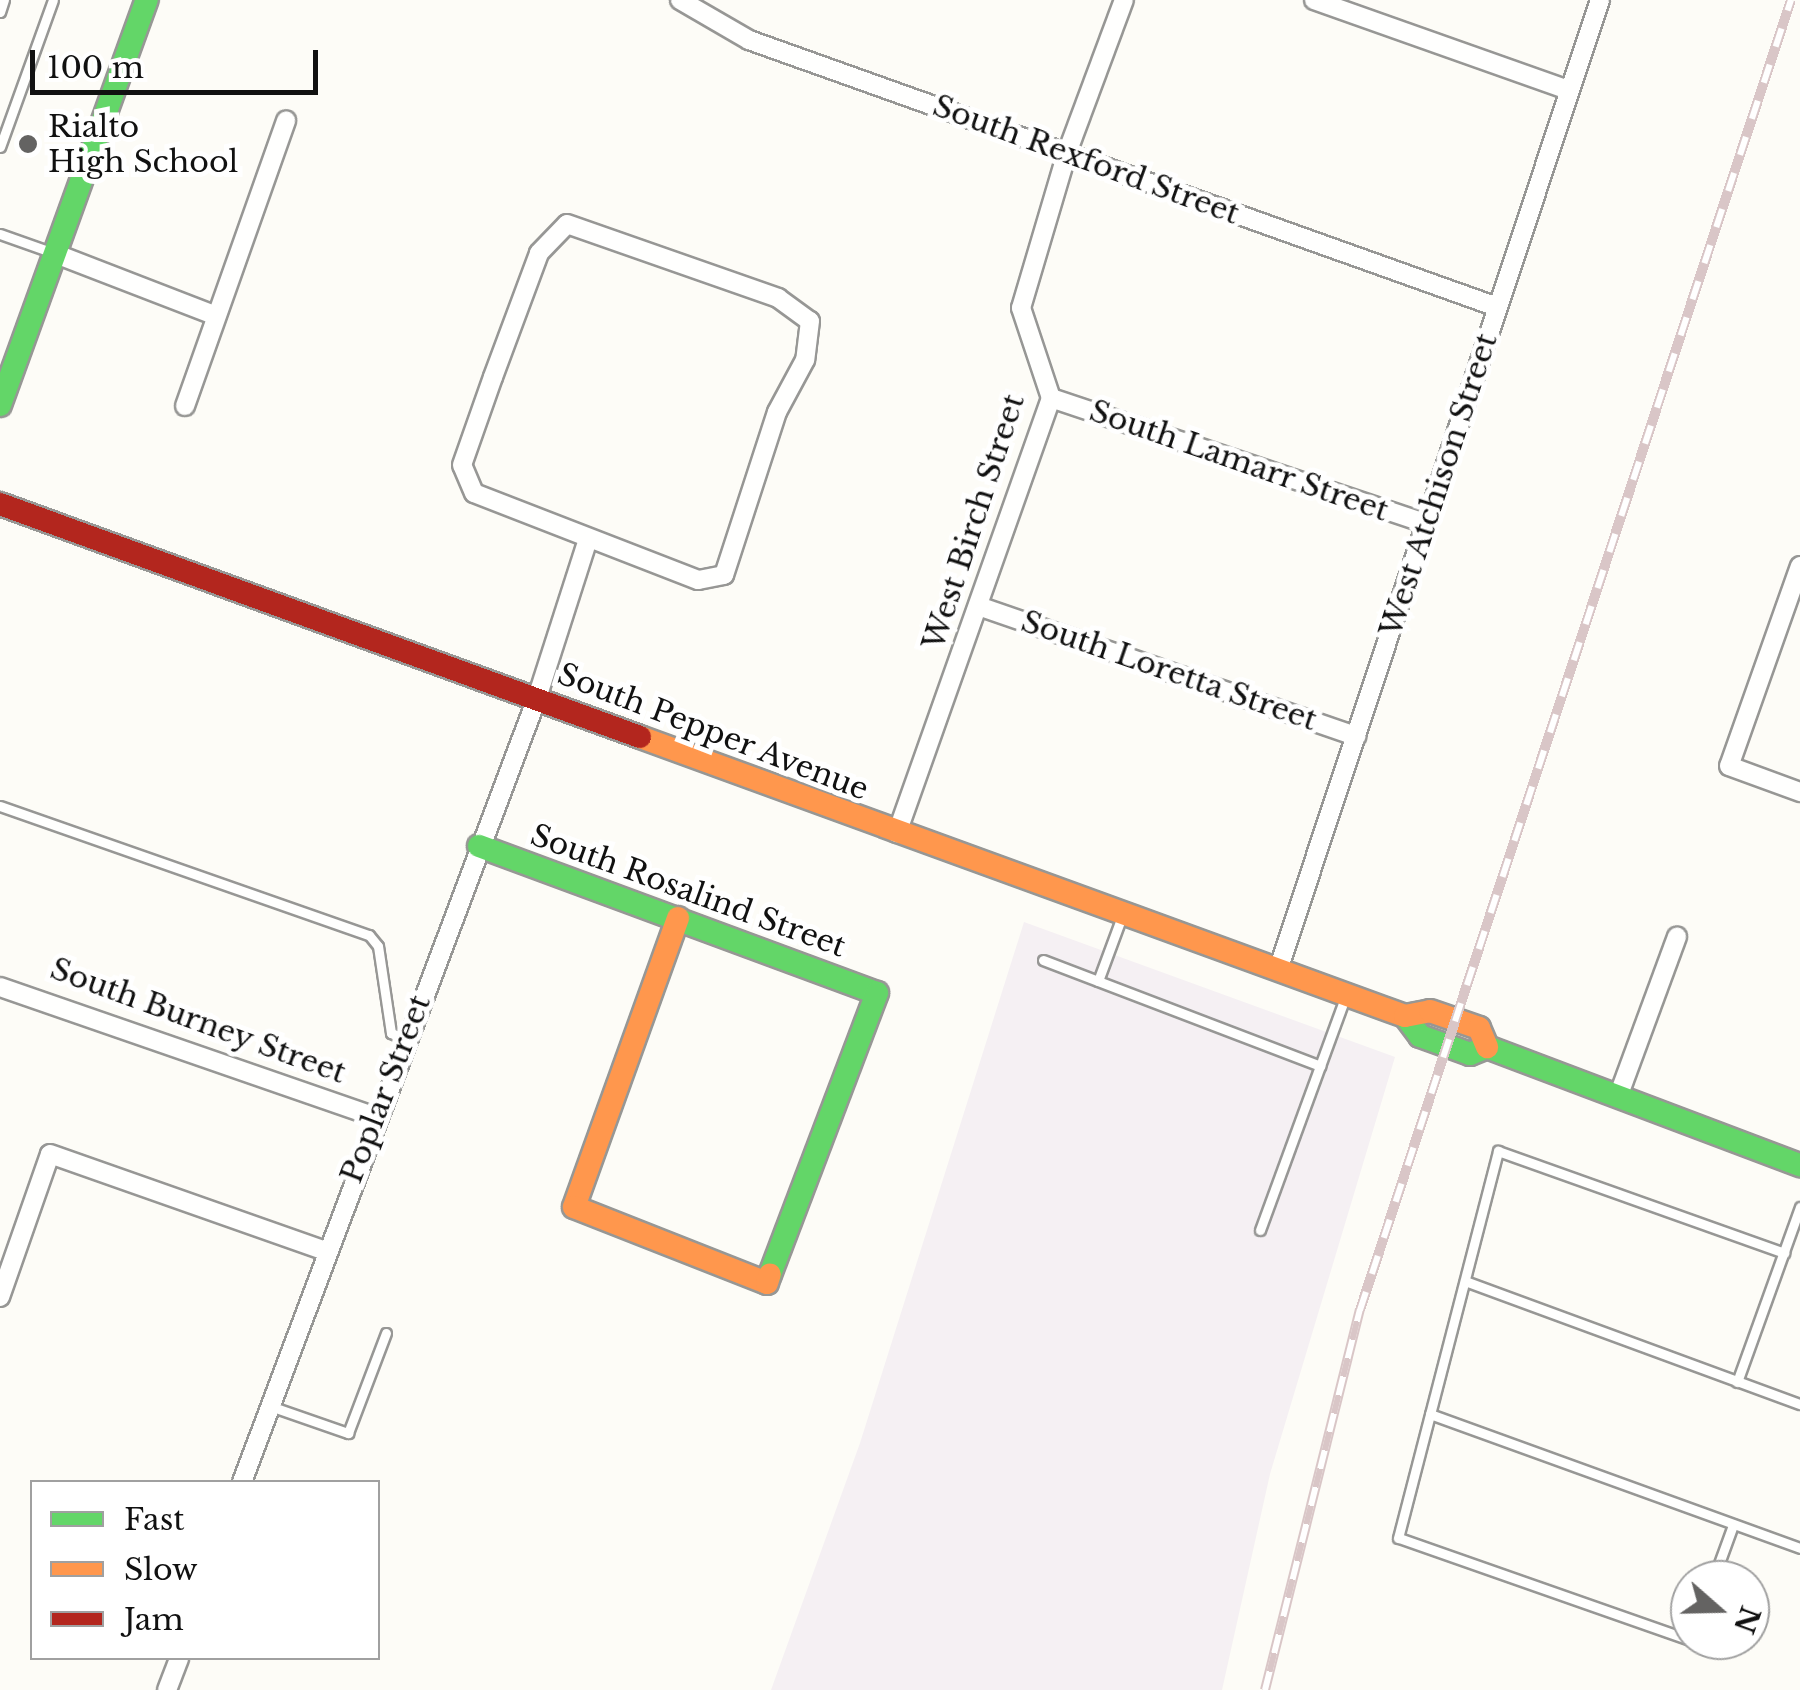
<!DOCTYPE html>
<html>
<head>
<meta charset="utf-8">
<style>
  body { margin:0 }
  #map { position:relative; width:1800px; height:1690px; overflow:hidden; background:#fdfcf7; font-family:"Libre Baskerville",serif }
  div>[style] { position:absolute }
  .industrial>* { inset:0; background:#f5f0f3 }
  .roads { filter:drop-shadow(2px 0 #979795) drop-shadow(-2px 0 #979795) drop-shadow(0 2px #979795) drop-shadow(0 -2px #979795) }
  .lane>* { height:9px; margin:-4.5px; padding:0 4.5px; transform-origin:4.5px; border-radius:4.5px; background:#fffffe }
  .street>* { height:18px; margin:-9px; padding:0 9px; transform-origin:9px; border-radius:9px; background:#fffffe }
  .fast>* { height:22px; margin:-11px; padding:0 11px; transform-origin:11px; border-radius:11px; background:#63d668 }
  .slow>* { height:22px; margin:-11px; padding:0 11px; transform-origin:11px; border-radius:11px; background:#ff974d }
  .jam>* { height:22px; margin:-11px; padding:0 11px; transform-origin:11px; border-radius:11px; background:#b3261e }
  .rail>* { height:10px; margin-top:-5px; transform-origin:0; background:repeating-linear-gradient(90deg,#fff 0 19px,#d9c6c7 0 38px); box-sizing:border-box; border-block:2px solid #d9c6c7 }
  .dots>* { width:28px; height:28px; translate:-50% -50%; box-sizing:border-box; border:5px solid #fff; border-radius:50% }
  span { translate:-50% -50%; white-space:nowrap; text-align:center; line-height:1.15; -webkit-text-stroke:10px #fff; paint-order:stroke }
  .poi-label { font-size:30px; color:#111 }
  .left { translate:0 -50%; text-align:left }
  .street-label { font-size:30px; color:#111 }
  .legend { position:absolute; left:30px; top:1480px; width:350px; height:180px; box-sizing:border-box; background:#fff; border:2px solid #a0a0a0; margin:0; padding:12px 18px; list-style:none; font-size:30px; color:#111 }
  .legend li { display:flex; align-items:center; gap:20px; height:50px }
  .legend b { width:50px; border:2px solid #a0a0a0 }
  .north { position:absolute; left:1670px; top:1560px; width:100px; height:100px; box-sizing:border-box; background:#fff; border:2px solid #a0a0a0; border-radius:50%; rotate:110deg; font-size:28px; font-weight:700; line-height:40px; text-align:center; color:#111 }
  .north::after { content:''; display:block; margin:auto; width:35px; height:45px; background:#646362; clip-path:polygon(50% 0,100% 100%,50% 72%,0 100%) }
  .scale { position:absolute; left:30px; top:50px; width:288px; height:45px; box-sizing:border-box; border:5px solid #111; border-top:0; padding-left:12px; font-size:30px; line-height:35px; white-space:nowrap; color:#111; -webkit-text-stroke:8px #fff; paint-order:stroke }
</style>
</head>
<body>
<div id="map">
  <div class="industrial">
    <i style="clip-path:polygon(1024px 922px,1395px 1057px,1270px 1474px,1222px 1690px,771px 1690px,860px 1443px)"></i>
  </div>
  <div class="roads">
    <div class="lane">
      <i style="left:0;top:12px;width:13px;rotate:-72deg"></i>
      <i style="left:0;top:147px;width:156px;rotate:-70.2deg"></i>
      <i style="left:0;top:234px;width:57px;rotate:19.4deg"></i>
      <i style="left:0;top:806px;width:391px;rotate:19.3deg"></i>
      <i style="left:369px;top:935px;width:14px;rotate:51deg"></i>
      <i style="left:378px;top:946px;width:88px;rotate:81.5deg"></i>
      <i style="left:391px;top:1033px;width:15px;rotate:23deg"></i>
      <i style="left:1043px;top:960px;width:297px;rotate:20.9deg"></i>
      <i style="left:1098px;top:981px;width:69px;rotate:-69.7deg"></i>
      <i style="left:1260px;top:1230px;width:247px;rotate:-69.9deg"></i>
      <i style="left:1465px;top:1281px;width:357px;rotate:20.2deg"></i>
      <i style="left:1737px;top:1382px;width:186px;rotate:-70.2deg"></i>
      <i style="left:270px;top:1406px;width:83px;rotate:19.1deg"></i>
      <i style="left:348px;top:1433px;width:107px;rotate:-69.2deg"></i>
      <i style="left:1430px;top:1414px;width:394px;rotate:19.9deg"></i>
      <i style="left:1713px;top:1580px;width:59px;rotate:-70deg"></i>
      <i style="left:1690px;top:1640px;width:309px;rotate:-160.7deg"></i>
      <i style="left:1398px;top:1538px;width:400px;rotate:-75.5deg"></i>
      <i style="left:1498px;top:1151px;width:304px;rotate:19.6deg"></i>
    </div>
    <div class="street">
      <i style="left:680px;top:0;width:80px;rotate:30.1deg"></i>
      <i style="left:749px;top:40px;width:794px;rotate:19.64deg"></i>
      <i style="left:1314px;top:0;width:269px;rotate:19.5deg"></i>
      <i style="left:567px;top:224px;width:224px;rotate:19.3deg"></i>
      <i style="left:778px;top:298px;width:39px;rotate:36deg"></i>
      <i style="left:810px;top:321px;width:39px;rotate:97deg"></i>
      <i style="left:805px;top:360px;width:59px;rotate:118.3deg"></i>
      <i style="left:777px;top:412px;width:171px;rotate:108deg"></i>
      <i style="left:724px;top:575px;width:26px;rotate:169deg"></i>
      <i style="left:698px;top:580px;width:240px;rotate:-158.8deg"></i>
      <i style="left:474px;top:493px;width:30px;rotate:-113deg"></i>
      <i style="left:462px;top:465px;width:93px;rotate:-70.6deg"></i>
      <i style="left:493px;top:377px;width:132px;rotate:-69.6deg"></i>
      <i style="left:539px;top:253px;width:40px;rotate:-46deg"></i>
      <i style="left:56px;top:254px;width:169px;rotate:21.1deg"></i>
      <i style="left:1051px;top:398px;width:397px;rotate:18.5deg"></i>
      <i style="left:185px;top:406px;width:303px;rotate:-70.5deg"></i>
      <i style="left:1800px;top:566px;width:212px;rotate:109.5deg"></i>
      <i style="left:1729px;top:766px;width:76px;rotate:20.1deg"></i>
      <i style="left:981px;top:607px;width:397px;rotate:19deg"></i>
      <i style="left:897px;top:833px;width:461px;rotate:-70.5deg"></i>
      <i style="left:1051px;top:398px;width:95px;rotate:-108.4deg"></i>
      <i style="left:1021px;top:308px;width:162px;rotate:-73.5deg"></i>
      <i style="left:1067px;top:153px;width:163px;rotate:-69.6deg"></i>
      <i style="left:1278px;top:970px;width:1022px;rotate:-71.64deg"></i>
      <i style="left:0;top:987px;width:397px;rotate:19.1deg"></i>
      <i style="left:1618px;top:1097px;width:171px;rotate:-69.8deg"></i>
      <i style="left:0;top:1297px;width:151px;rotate:-70.7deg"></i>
      <i style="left:50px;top:1154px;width:293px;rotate:19.4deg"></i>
      <i style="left:242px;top:1482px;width:838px;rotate:-69.38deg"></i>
      <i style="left:537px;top:698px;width:164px;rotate:-72.2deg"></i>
      <i style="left:167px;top:1690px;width:34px;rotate:-69deg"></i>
    </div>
    <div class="fast">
      <i style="left:0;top:405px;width:431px;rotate:-70.1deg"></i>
      <i style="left:479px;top:846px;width:424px;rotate:20.3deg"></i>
      <i style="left:877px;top:993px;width:301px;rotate:110.8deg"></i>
      <i style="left:1405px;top:1016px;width:25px;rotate:53deg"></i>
      <i style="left:1420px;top:1036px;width:53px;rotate:19.8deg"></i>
      <i style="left:1470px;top:1054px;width:18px;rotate:-22deg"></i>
      <i style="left:1487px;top:1047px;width:335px;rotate:20.7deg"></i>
    </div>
    <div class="slow">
      <i style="left:640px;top:737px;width:814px;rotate:20.04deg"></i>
      <i style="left:1405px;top:1016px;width:25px;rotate:-11deg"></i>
      <i style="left:1430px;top:1011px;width:52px;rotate:19.1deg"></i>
      <i style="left:1479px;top:1028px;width:21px;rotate:67deg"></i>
      <i style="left:678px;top:918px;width:307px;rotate:109.8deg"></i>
      <i style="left:574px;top:1207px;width:207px;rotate:21.5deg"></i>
      <i style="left:767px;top:1283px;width:9px;rotate:-72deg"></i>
    </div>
    <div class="jam">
      <i style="left:0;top:504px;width:681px;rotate:20deg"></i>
    </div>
  </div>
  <div class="rail">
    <i style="left:1265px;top:1690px;width:392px;rotate:-76deg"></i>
    <i style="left:1360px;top:1310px;width:1379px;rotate:-71.79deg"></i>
  </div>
  <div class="dots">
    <i style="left:28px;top:144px;background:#646362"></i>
  </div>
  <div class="poi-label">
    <span class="left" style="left:48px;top:144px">Rialto<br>High School</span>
  </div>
  <div class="street-label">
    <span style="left:1086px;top:160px;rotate:20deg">South Rexford Street</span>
    <span style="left:1239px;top:461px;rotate:19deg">South Lamarr Street</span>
    <span style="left:1439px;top:485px;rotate:-72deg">West Atchison Street</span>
    <span style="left:974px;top:522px;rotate:-72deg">West Birch Street</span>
    <span style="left:1169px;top:671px;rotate:19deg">South Loretta Street</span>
    <span style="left:713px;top:732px;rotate:21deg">South Pepper Avenue</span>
    <span style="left:688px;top:891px;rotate:20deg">South Rosalind Street</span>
    <span style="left:198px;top:1021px;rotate:20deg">South Burney Street</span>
    <span style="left:386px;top:1089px;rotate:-69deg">Poplar Street</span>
  </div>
  <ul class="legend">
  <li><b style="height:12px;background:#63d668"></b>Fast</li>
  <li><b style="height:12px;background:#ff974d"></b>Slow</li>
  <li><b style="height:12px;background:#b3261e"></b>Jam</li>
  </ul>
  <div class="north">N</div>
  <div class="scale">100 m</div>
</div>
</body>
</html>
